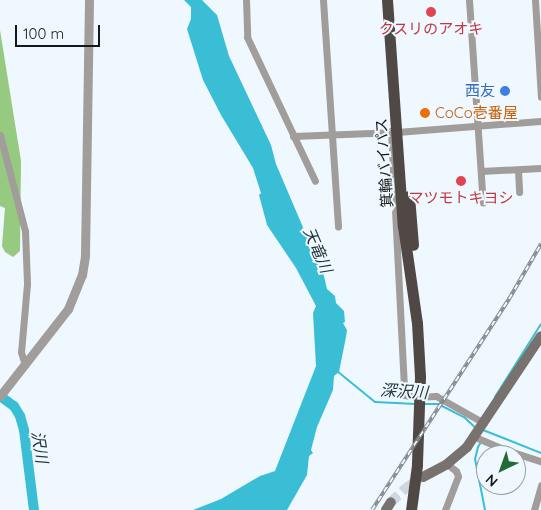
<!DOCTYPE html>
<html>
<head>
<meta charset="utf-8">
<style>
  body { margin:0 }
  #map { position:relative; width:541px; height:510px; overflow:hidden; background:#f0f8ff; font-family:Quicksand,"Noto Sans JP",sans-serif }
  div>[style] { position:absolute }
  .forest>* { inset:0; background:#95ca80 }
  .water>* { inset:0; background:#3abed6 }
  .stream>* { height:2px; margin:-1px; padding:0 1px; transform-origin:1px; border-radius:1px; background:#3abed6 }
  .river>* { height:10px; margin:-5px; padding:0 5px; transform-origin:5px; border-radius:5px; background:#3abed6 }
  .secondary-tunnel>* { height:10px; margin-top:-5px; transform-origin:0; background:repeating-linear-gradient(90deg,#cfd6dd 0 10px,transparent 0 15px) }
  .minor>* { height:7px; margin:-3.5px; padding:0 3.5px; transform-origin:3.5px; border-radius:3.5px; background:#a19d9b }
  .tertiary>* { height:9px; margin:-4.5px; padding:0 4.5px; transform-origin:4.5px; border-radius:4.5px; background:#a19d9b }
  .secondary>* { height:10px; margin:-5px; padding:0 5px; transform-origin:5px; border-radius:5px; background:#78726f }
  .trunk>* { height:11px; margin:-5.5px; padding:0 5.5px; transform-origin:5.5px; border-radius:5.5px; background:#4f4844 }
  .rail>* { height:4px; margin-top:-2px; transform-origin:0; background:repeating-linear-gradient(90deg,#f0f8ff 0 5.5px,#83888d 0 11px); box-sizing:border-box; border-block:1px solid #83888d }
  .dots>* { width:14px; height:14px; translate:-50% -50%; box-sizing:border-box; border:2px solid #f0f8ff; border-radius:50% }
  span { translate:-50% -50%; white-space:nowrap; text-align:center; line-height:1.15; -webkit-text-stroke:4px #f0f8ff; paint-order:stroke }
  .health-label { font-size:15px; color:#be3a42 }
  .shop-label { font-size:15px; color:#366cbe }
  .right { translate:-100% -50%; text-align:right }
  .food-label { font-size:15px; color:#c56008 }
  .left { translate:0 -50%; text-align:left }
  .street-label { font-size:15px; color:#15181a }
  .water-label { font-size:16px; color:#20363a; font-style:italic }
  .north { position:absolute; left:476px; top:445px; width:50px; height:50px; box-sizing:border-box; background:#f0f8ff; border:1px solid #989ea3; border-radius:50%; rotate:222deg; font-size:14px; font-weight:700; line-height:20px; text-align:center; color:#15181a }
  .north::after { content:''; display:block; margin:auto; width:18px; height:22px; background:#226a36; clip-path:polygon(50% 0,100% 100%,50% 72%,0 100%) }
  .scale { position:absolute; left:15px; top:25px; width:85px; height:22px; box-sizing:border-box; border:2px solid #15181a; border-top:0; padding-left:6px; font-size:15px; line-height:18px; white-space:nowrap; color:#15181a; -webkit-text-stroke:4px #f0f8ff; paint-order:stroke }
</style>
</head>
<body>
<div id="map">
  <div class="forest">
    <i style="clip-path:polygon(0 30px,21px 161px,20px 251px,13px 257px,5px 252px,2px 246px,5px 208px,0 206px)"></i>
  </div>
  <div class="water">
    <i style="clip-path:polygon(184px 0,202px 0,217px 15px,229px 56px,271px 145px,276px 164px,308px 239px,306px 243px,310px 245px,310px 252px,323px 272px,327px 289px,335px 296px,336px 303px,344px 311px,345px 322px,343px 323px,347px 330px,346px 337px,339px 372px,334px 376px,333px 390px,317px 427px,311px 450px,313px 453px,309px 456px,307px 475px,287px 510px,193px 510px,221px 499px,260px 476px,275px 471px,316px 366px,313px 313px,316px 306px,296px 268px,267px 225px,259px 195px,261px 193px,253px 168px,221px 115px,203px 80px,187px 29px,191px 19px,191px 7px)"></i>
  </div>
  <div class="stream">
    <i style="left:337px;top:371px;width:49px;rotate:39.2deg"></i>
    <i style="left:375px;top:402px;width:41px;rotate:2.8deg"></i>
    <i style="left:495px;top:397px;width:86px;rotate:-57.8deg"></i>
    <i style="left:423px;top:404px;width:15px"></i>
    <i style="left:438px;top:404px;width:29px;rotate:27deg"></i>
    <i style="left:464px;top:417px;width:16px;rotate:43deg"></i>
    <i style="left:483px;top:430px;width:62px;rotate:21.6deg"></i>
    <i style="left:481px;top:442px;width:6px;rotate:121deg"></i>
    <i style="left:478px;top:447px;width:12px;rotate:104deg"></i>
    <i style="left:475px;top:459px;width:52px;rotate:78.9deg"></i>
  </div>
  <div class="river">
    <i style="left:0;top:396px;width:17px;rotate:36deg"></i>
    <i style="left:14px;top:406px;width:12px;rotate:59deg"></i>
    <i style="left:20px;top:416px;width:15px;rotate:74deg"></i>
    <i style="left:24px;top:430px;width:81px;rotate:82.9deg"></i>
  </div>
  <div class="secondary-tunnel">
    <i style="left:391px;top:502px;width:21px;rotate:-43deg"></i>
    <i style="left:406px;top:488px;width:16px;rotate:-35deg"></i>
  </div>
  <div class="minor">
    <i style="left:246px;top:0;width:37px;rotate:88deg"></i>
    <i style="left:247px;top:37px;width:159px;rotate:64.7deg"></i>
    <i style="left:323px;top:0;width:227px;rotate:86.2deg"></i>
    <i style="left:469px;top:0;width:203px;rotate:86.1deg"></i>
    <i style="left:535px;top:0;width:97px;rotate:86.5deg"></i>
    <i style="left:391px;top:131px;width:259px;rotate:87.1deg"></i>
    <i style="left:0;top:135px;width:99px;rotate:75.4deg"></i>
    <i style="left:25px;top:231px;width:53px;rotate:87.8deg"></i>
    <i style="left:27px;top:284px;width:68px;rotate:95deg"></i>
    <i style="left:21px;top:352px;width:14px;rotate:73deg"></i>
    <i style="left:293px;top:136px;width:104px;rotate:-2.2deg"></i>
    <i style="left:397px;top:132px;width:144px;rotate:-4.4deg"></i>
    <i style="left:518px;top:170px;width:22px;rotate:87deg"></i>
    <i style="left:481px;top:171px;width:60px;rotate:-2.9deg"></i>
    <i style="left:404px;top:395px;width:12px;rotate:9deg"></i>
    <i style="left:416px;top:397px;width:20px;rotate:-3deg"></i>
    <i style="left:436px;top:396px;width:55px;rotate:29.4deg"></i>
    <i style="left:475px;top:437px;width:30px;rotate:23deg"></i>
    <i style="left:503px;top:449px;width:40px;rotate:18deg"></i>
    <i style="left:445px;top:510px;width:36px;rotate:-69deg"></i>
    <i style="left:458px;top:476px;width:5px;rotate:-112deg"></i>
    <i style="left:456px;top:471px;width:11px;rotate:-142deg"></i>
    <i style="left:534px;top:510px;width:26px;rotate:-74deg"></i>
  </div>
  <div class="tertiary">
    <i style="left:0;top:396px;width:110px;rotate:-52deg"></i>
    <i style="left:68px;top:309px;width:37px;rotate:-68deg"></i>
    <i style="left:82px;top:275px;width:20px;rotate:-81deg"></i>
    <i style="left:85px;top:255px;width:255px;rotate:-89.1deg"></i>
  </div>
  <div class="secondary">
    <i style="left:423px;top:477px;width:27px;rotate:-28deg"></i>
    <i style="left:447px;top:464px;width:26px;rotate:-40deg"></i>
    <i style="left:467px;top:447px;width:133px;rotate:-56.3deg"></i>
    <i style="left:386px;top:510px;width:9px;rotate:-58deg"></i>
  </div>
  <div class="trunk">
    <i style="left:387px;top:0;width:227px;rotate:86deg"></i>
    <i style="left:403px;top:226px;width:98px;rotate:81.8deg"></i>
    <i style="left:417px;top:323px;width:54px;rotate:86.8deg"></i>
    <i style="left:420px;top:377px;width:88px;rotate:92deg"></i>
    <i style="left:417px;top:465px;width:45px;rotate:97.6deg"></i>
    <i style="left:409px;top:196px;width:49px;rotate:85.3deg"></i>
  </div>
  <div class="rail">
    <i style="left:372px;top:510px;width:252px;rotate:-57deg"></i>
    <i style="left:509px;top:299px;width:64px;rotate:-59.8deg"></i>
  </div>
  <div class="dots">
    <i style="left:431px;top:12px;background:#e0444e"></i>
    <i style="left:505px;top:91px;background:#3f7fe0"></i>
    <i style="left:425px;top:113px;background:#e8710a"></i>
    <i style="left:461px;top:181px;background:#e0444e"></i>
  </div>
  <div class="health-label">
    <span style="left:431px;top:29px">クスリのアオキ</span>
    <span style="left:461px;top:198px">マツモトキヨシ</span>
  </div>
  <div class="shop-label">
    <span class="right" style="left:495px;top:91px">西友</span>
  </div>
  <div class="food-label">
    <span class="left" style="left:435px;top:113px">CoCo壱番屋</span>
  </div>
  <div class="street-label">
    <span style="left:384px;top:163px;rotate:-94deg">箕輪バイパス</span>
  </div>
  <div class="water-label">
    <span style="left:318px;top:250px;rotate:67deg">天竜川</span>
    <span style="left:404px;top:391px;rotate:3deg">深沢川</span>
    <span style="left:40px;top:447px;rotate:81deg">沢川</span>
  </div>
  <div class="north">N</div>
  <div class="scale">100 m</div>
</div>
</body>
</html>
